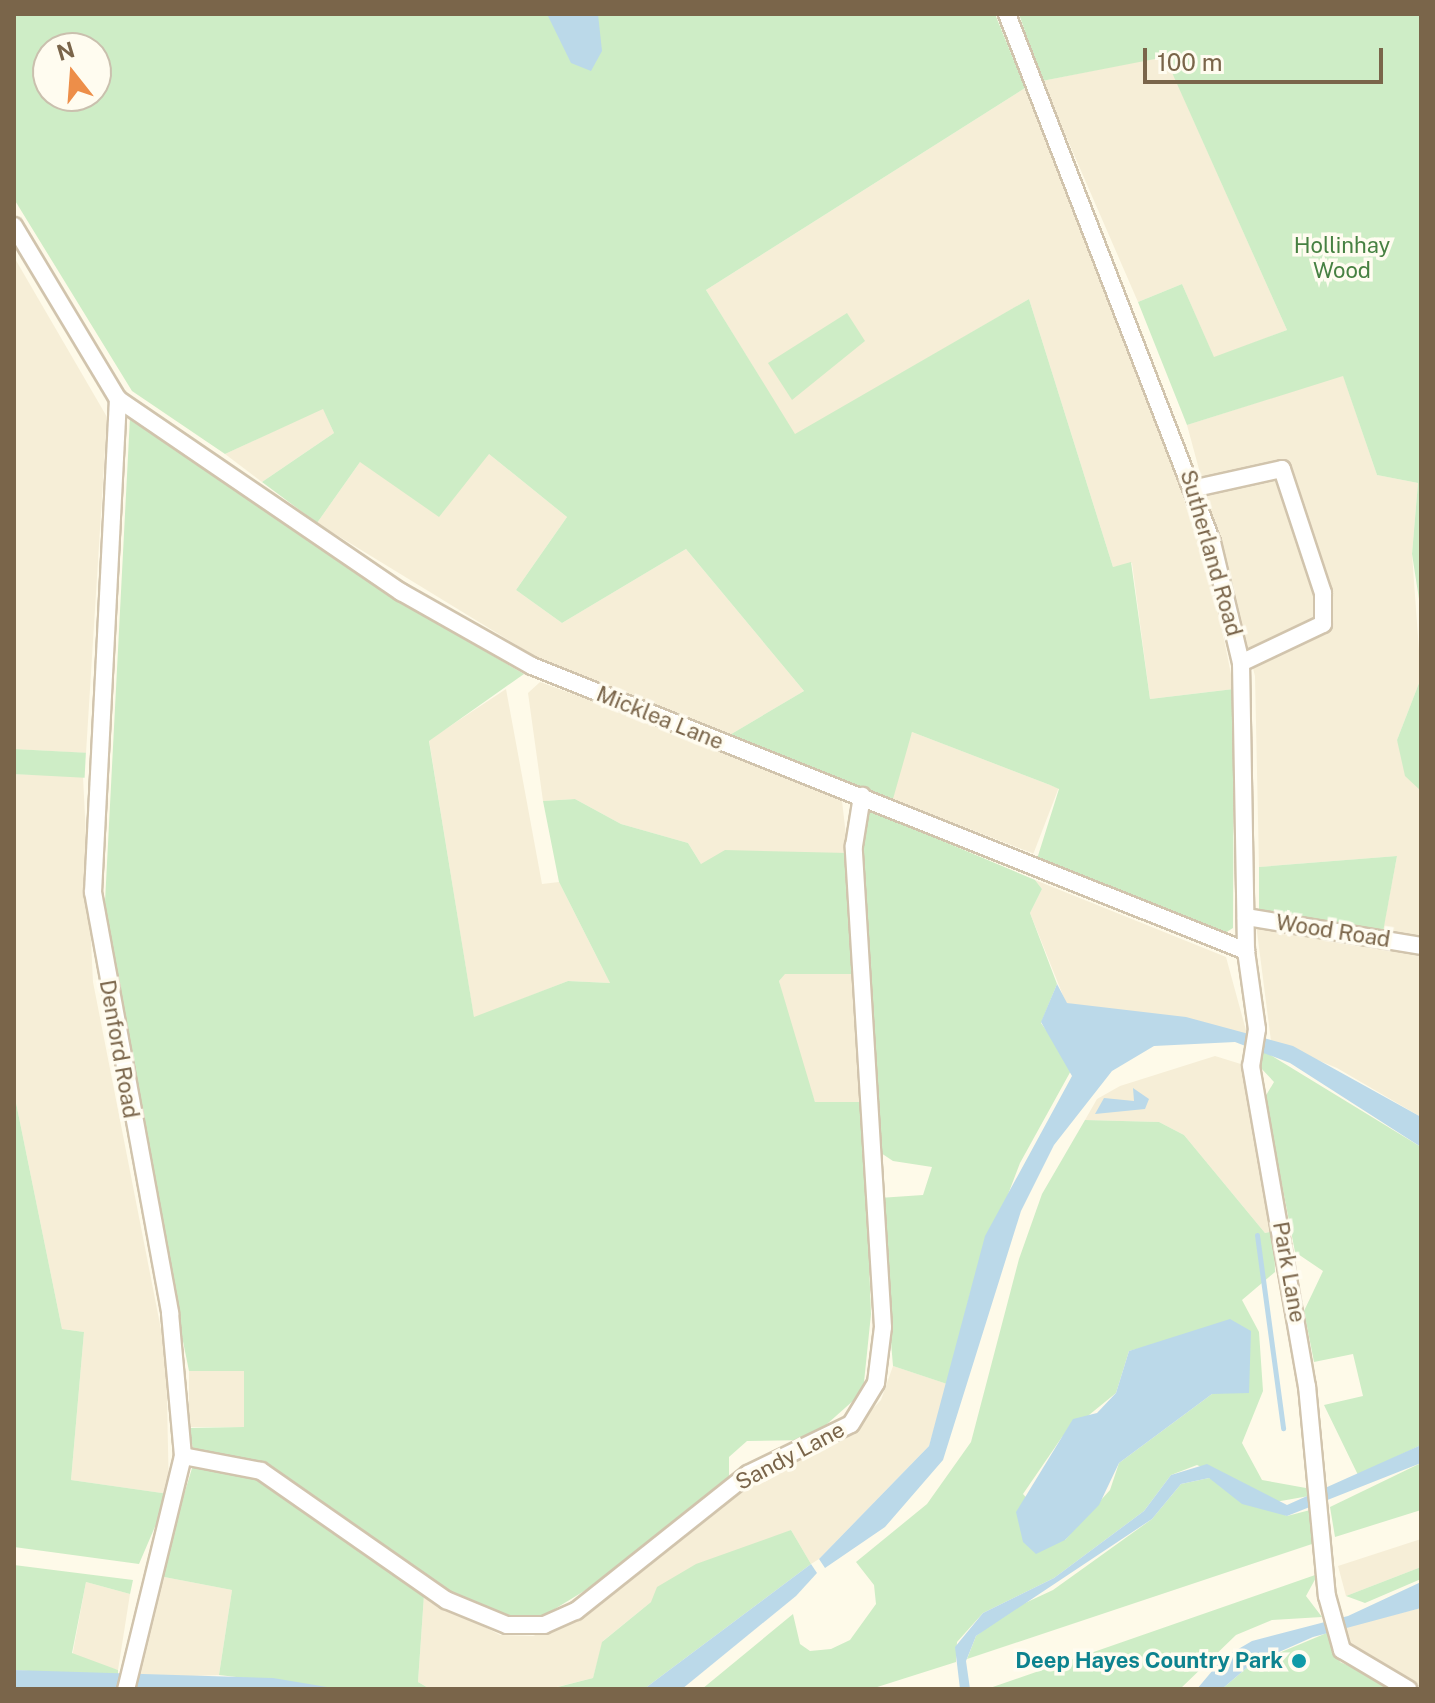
<!DOCTYPE html>
<html>
<head>
<meta charset="utf-8">
<style>
  body { margin:0 }
  #map { position:relative; width:1435px; height:1703px; overflow:hidden; background:#fefae9; font-family:"Public Sans",sans-serif }
  div>[style] { position:absolute }
  .residential>* { inset:0; background:#f6eed7; transform-origin:0 0 }
  .green>* { inset:0; background:#ceedc6; transform-origin:0 0 }
  .water>* { inset:0; background:#bbd9e9 }
  .stream>* { height:5px; margin:-2.5px; padding:0 2.5px; transform-origin:2.5px; border-radius:2.5px; background:#bbd9e9 }
  .roads { filter:drop-shadow(2px 0 #d1c4ad) drop-shadow(-2px 0 #d1c4ad) drop-shadow(0 2px #d1c4ad) drop-shadow(0 -2px #d1c4ad) }
  .minor>* { height:16px; margin:-8px; padding:0 8px; transform-origin:8px; border-radius:8px; background:#fff }
  .dots>* { width:22px; height:22px; translate:-50% -50%; box-sizing:border-box; border:4px solid #fffcf0; border-radius:50% }
  span { translate:-50% -50%; white-space:nowrap; text-align:center; line-height:1.15; -webkit-text-stroke:7px #fffcf0; paint-order:stroke }
  .park-label { font-size:22px; color:#478142 }
  .street-label { font-size:22px; color:#7a654a }
  .culture-label { font-size:22px; color:#0d838f; font-weight:700 }
  .right { translate:-100% -50%; text-align:right }
  .frame { position:absolute; inset:0; border:16px solid #7a654a; pointer-events:none }
  .north { position:absolute; left:32px; top:32px; width:80px; height:80px; box-sizing:border-box; background:#fffcf0; border:2px solid #cac0ae; border-radius:50%; rotate:343deg; font-size:22px; font-weight:700; line-height:32px; text-align:center; color:#7a654a }
  .north::after { content:''; display:block; margin:auto; width:28px; height:36px; background:#ed8e49; clip-path:polygon(50% 0,100% 100%,50% 72%,0 100%) }
  .scale { position:absolute; left:1143px; top:48px; width:240px; height:36px; box-sizing:border-box; border:4px solid #7a654a; border-top:0; padding-left:10px; font-size:24px; line-height:28px; white-space:nowrap; color:#7a654a; -webkit-text-stroke:6px #fffcf0; paint-order:stroke }
</style>
</head>
<body>
<div id="map">
  <div class="residential">
    <i style="clip-path:polygon(1165px 56px,1287px 330px,1214px 358px,1182px 284px,1138px 302px,1042px 81px)"></i>
    <i style="clip-path:polygon(1025px 88px,1205px 544px,1234px 689px,1150px 699px,1132px 563px,1113px 567px,1029px 299px,795px 435px,706px 290px)"></i>
    <i style="clip-path:polygon(14px 257px,107px 417px,86px 753px,14px 749px)"></i>
    <i style="clip-path:polygon(1343px 375px,1377px 475px,1418px 483px,1412px 554px,1421px 678px,1397px 740px,1421px 791px,1421px 1117px,1337px 1068px,1271px 1041px,1256px 924px,1380px 946px,1397px 856px,1259px 867px,1255px 676px,1187px 425px)"></i>
    <i style="clip-path:polygon(323px 408px,334px 433px,262px 482px,225px 454px)"></i>
    <i style="clip-path:polygon(489px 454px,567px 517px,516px 590px,562px 623px,686px 549px,804px 691px,728px 736px,546px 663px,317px 523px,360px 462px)"></i>
    <i style="clip-path:polygon(540px 682px,841px 792px,848px 853px,701px 864px,688px 843px,621px 824px,575px 799px,543px 801px,528px 693px)"></i>
    <i style="clip-path:polygon(506px 689px,542px 884px,559px 882px,610px 983px,568px 981px,474px 1018px,429px 740px)"></i>
    <i style="left:912px;top:732px;width:157px;height:70px;rotate:21deg"></i>
    <i style="clip-path:polygon(14px 774px,83px 776px,93px 982px,166px 1355px,169px 1494px,71px 1480px,84px 1332px,62px 1329px,14px 1093px)"></i>
    <i style="clip-path:polygon(1035px 880px,1226px 957px,1247px 1034px,1066px 1003px,1030px 913px,1042px 889px)"></i>
    <i style="clip-path:polygon(784px 974px,854px 974px,863px 1102px,815px 1102px,793px 1039px,779px 981px)"></i>
    <i style="clip-path:polygon(1215px 1056px,1244px 1065px,1274px 1231px,1265px 1233px,1184px 1135px,1159px 1122px,1085px 1120px,1097px 1099px,1120px 1086px)"></i>
    <i style="clip-path:polygon(893px 1366px,947px 1384px,929px 1446px,819px 1559px,811px 1564px,791px 1530px,651px 1602px,603px 1641px,593px 1678px,549px 1689px,430px 1689px,418px 1682px,424px 1595px,500px 1635px,533px 1636px,576px 1619px,720px 1502px,846px 1436px,881px 1400px)"></i>
    <i style="left:244px;top:1370px;width:57px;height:55px;rotate:90deg"></i>
    <i style="clip-path:polygon(1421px 1539px,1421px 1567px,1346px 1596px,1338px 1566px)"></i>
    <i style="clip-path:polygon(159px 1576px,232px 1590px,219px 1675px,137px 1678px)"></i>
    <i style="clip-path:polygon(86px 1582px,130px 1594px,118px 1670px,72px 1657px)"></i>
    <i style="clip-path:polygon(1421px 1608px,1421px 1689px,1351px 1651px,1341px 1628px)"></i>
  </div>
  <div class="green">
    <i style="clip-path:polygon(evenodd,14px 14px,995px 14px,1025px 88px,706px 290px,795px 434px,1029px 299px,1113px 567px,1131px 562px,1150px 699px,1234px 689px,1233px 928px,1225px 933px,1037px 859px,1059px 789px,1050px 785px,912px 732px,893px 799px,728px 736px,804px 691px,686px 549px,562px 623px,516px 590px,567px 517px,489px 454px,439px 517px,360px 462px,317px 523px,262px 482px,334px 433px,323px 409px,225px 454px,132px 391px,14px 199px,14px 14px,48px 48px,96px 48px,96px 96px,48px 96px,48px 48px)"></i>
    <i style="clip-path:polygon(1019px 14px,1421px 14px,1421px 612px,1412px 554px,1418px 483px,1377px 475px,1343px 376px,1187px 425px,1138px 302px,1182px 284px,1214px 357px,1287px 330px,1165px 57px,1042px 81px)"></i>
    <i style="clip-path:polygon(847px 313px,865px 341px,792px 400px,768px 363px)"></i>
    <i style="clip-path:polygon(130px 417px,382px 591px,524px 674px,429px 741px,474px 1017px,568px 981px,610px 983px,559px 882px,543px 801px,575px 799px,621px 824px,688px 843px,701px 864px,725px 850px,848px 853px,854px 974px,785px 974px,779px 981px,815px 1102px,863px 1102px,871px 1314px,863px 1392px,809px 1440px,747px 1441px,729px 1457px,729px 1477px,607px 1577px,540px 1618px,507px 1619px,423px 1581px,308px 1497px,194px 1454px,189px 1428px,244px 1427px,244px 1371px,189px 1371px,138px 1119px,105px 902px)"></i>
    <i style="clip-path:polygon(1421px 678px,1421px 791px,1405px 776px,1397px 740px)"></i>
    <i style="left:14px;top:749px;width:72px;height:25px;rotate:3deg"></i>
    <i style="clip-path:polygon(869px 810px,1035px 880px,1042px 889px,1030px 913px,1057px 984px,1041px 1023px,1073px 1067px,1020px 1163px,970px 1294px,947px 1384px,893px 1366px,879px 1198px,923px 1195px,932px 1167px,893px 1161px,875px 1149px,859px 853px)"></i>
    <i style="clip-path:polygon(1397px 856px,1383px 932px,1259px 909px,1259px 867px)"></i>
    <i style="clip-path:polygon(1259px 1048px,1421px 1147px,1421px 1445px,1358px 1475px,1324px 1405px,1363px 1396px,1353px 1354px,1314px 1362px,1304px 1311px,1323px 1271px,1295px 1252px,1265px 1097px,1274px 1082px,1260px 1067px)"></i>
    <i style="clip-path:polygon(14px 1093px,62px 1329px,84px 1332px,71px 1480px,169px 1494px,139px 1564px,14px 1547px)"></i>
    <i style="clip-path:polygon(evenodd,1085px 1120px,1159px 1122px,1184px 1135px,1265px 1233px,1274px 1231px,1275px 1272px,1242px 1300px,1259px 1332px,1263px 1391px,1242px 1443px,1262px 1480px,1306px 1488px,1309px 1496px,1275px 1502px,1197px 1465px,1171px 1475px,1144px 1511px,1054px 1578px,983px 1613px,957px 1642px,956px 1662px,871px 1689px,702px 1689px,793px 1614px,800px 1644px,810px 1651px,831px 1649px,850px 1640px,876px 1604px,874px 1585px,856px 1562px,927px 1504px,971px 1442px,1019px 1259px,1042px 1194px,1085px 1120px,1176px 1339px,1212px 1394px,1119px 1463px,1110px 1490px,1065px 1540px,1023px 1494px,1062px 1437px,1116px 1393px,1129px 1351px,1176px 1339px)"></i>
    <i style="clip-path:polygon(1421px 1463px,1421px 1510px,1335px 1537px,1330px 1507px)"></i>
    <i style="clip-path:polygon(193px 1465px,265px 1481px,424px 1595px,418px 1682px,430px 1689px,339px 1689px,219px 1675px,232px 1590px,159px 1576px)"></i>
    <i style="clip-path:polygon(1209px 1478px,1287px 1516px,1318px 1508px,1321px 1541px,967px 1659px,976px 1636px,1010px 1610px,1053px 1590px,1152px 1519px,1181px 1484px)"></i>
    <i style="clip-path:polygon(791px 1530px,811px 1564px,644px 1689px,550px 1689px,593px 1678px,602px 1642px,651px 1602px,657px 1587px,696px 1564px)"></i>
    <i style="clip-path:polygon(14px 1565px,133px 1580px,130px 1594px,86px 1582px,72px 1653px,118px 1670px,118px 1677px,14px 1670px)"></i>
    <i style="clip-path:polygon(1421px 1567px,1421px 1579px,1365px 1603px,1346px 1596px)"></i>
    <i style="clip-path:polygon(1318px 1574px,1306px 1596px,1322px 1617px,1272px 1620px,1236px 1635px,1180px 1689px,987px 1689px)"></i>
    <i style="clip-path:polygon(1329px 1632px,1340px 1662px,1402px 1689px,1222px 1689px,1250px 1665px)"></i>
  </div>
  <div class="water">
    <i style="clip-path:polygon(547px 14px,598px 14px,602px 51px,591px 71px,571px 63px)"></i>
    <i style="clip-path:polygon(1057px 984px,1067px 1003px,1186px 1017px,1293px 1046px,1421px 1117px,1421px 1147px,1290px 1063px,1235px 1042px,1154px 1046px,1112px 1071px,1054px 1145px,1021px 1211px,943px 1460px,885px 1527px,825px 1568px,819px 1559px,929px 1446px,985px 1236px,1072px 1076px,1041px 1022px)"></i>
    <i style="clip-path:polygon(1133px 1088px,1149px 1099px,1145px 1109px,1095px 1114px,1104px 1098px,1134px 1101px)"></i>
    <i style="clip-path:polygon(1230px 1319px,1251px 1331px,1249px 1393px,1212px 1394px,1119px 1463px,1099px 1505px,1065px 1540px,1036px 1554px,1023px 1542px,1016px 1512px,1073px 1419px,1097px 1413px,1116px 1393px,1129px 1351px)"></i>
    <i style="clip-path:polygon(1421px 1445px,1421px 1463px,1287px 1516px,1242px 1504px,1209px 1478px,1181px 1484px,1152px 1519px,976px 1636px,966px 1661px,970px 1689px,960px 1689px,955px 1647px,983px 1613px,1054px 1578px,1144px 1511px,1171px 1475px,1207px 1464px,1287px 1505px)"></i>
    <i style="clip-path:polygon(811px 1564px,817px 1573px,796px 1596px,682px 1689px,644px 1689px)"></i>
    <i style="clip-path:polygon(1421px 1582px,1421px 1608px,1313px 1637px,1250px 1665px,1222px 1689px,1197px 1689px,1223px 1658px,1252px 1641px,1348px 1616px)"></i>
    <i style="clip-path:polygon(14px 1670px,273px 1678px,339px 1689px,14px 1689px)"></i>
  </div>
  <div class="stream">
    <i style="left:1257px;top:1235px;width:195px;rotate:82.3deg"></i>
  </div>
  <div class="roads">
    <div class="minor">
      <i style="left:1007px;top:14px;width:566px;rotate:68.78deg"></i>
      <i style="left:1212px;top:542px;width:124px;rotate:76.5deg"></i>
      <i style="left:1241px;top:663px;width:288px;rotate:89deg"></i>
      <i style="left:1246px;top:951px;width:79px;rotate:82deg"></i>
      <i style="left:1257px;top:1029px;width:37px;rotate:99deg"></i>
      <i style="left:1251px;top:1066px;width:325px;rotate:80.1deg"></i>
      <i style="left:1307px;top:1386px;width:211px;rotate:84.6deg"></i>
      <i style="left:1327px;top:1596px;width:56px;rotate:74.5deg"></i>
      <i style="left:1342px;top:1650px;width:77px;rotate:30.6deg"></i>
      <i style="left:14px;top:226px;width:202px;rotate:59deg"></i>
      <i style="left:118px;top:399px;width:343px;rotate:34.3deg"></i>
      <i style="left:401px;top:592px;width:150px;rotate:29.5deg"></i>
      <i style="left:532px;top:666px;width:769px;rotate:21.76deg"></i>
      <i style="left:118px;top:399px;width:494px;rotate:92.9deg"></i>
      <i style="left:93px;top:892px;width:428px;rotate:79.6deg"></i>
      <i style="left:170px;top:1313px;width:144px;rotate:84.8deg"></i>
      <i style="left:183px;top:1456px;width:240px;rotate:103.7deg"></i>
      <i style="left:1196px;top:488px;width:88px;rotate:-12.5deg"></i>
      <i style="left:1282px;top:469px;width:131px;rotate:71.7deg"></i>
      <i style="left:1323px;top:593px;width:31px;rotate:90deg"></i>
      <i style="left:1323px;top:624px;width:91px;rotate:154.6deg"></i>
      <i style="left:1246px;top:917px;width:177px;rotate:9.4deg"></i>
      <i style="left:183px;top:1456px;width:79px;rotate:10.9deg"></i>
      <i style="left:261px;top:1471px;width:226px;rotate:34.9deg"></i>
      <i style="left:446px;top:1600px;width:66px;rotate:22.3deg"></i>
      <i style="left:507px;top:1625px;width:37px"></i>
      <i style="left:544px;top:1625px;width:35px;rotate:-24deg"></i>
      <i style="left:576px;top:1611px;width:220px;rotate:-38.5deg"></i>
      <i style="left:748px;top:1474px;width:114px;rotate:-25.9deg"></i>
      <i style="left:851px;top:1424px;width:48px;rotate:-58.6deg"></i>
      <i style="left:876px;top:1383px;width:56px;rotate:-82.9deg"></i>
      <i style="left:883px;top:1327px;width:482px;rotate:-93.5deg"></i>
      <i style="left:854px;top:846px;width:51px;rotate:-80.9deg"></i>
    </div>
  </div>
  <div class="dots">
    <i style="left:1299px;top:1661px;background:#0f9aa8"></i>
  </div>
  <div class="park-label">
    <span style="left:1342px;top:258px">Hollinhay<br>Wood</span>
  </div>
  <div class="street-label">
    <span style="left:1211px;top:553px;rotate:74deg">Sutherland Road</span>
    <span style="left:660px;top:718px;rotate:22deg">Micklea Lane</span>
    <span style="left:1333px;top:931px;rotate:9deg">Wood Road</span>
    <span style="left:119px;top:1049px;rotate:80deg">Denford Road</span>
    <span style="left:1289px;top:1272px;rotate:80deg">Park Lane</span>
    <span style="left:790px;top:1456px;rotate:-28deg">Sandy Lane</span>
  </div>
  <div class="culture-label">
    <span class="right" style="left:1283px;top:1661px">Deep Hayes Country Park</span>
  </div>
  <div class="frame"></div>
  <div class="north">N</div>
  <div class="scale">100 m</div>
</div>
</body>
</html>
